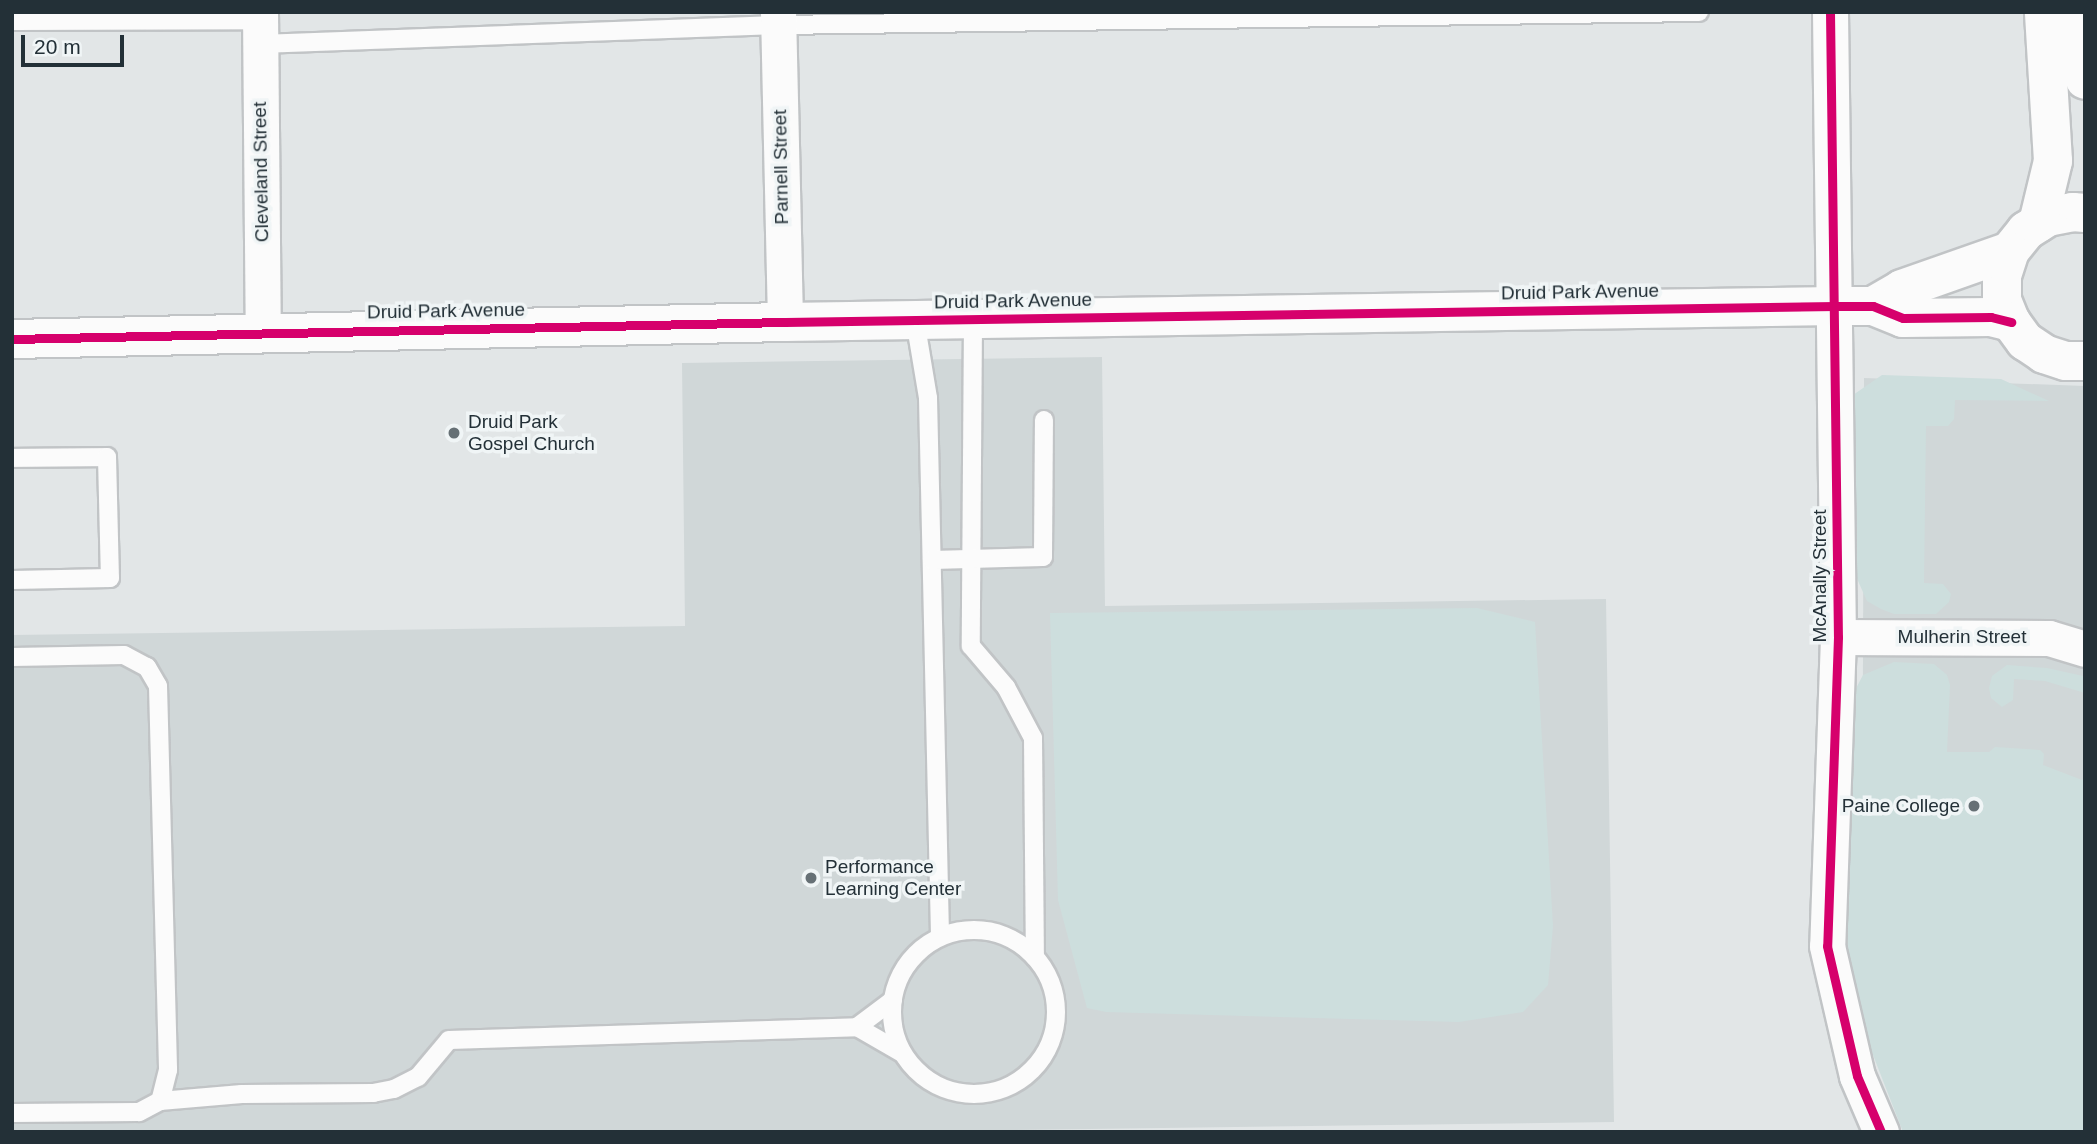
<!DOCTYPE html>
<html>
<head>
<meta charset="utf-8">
<style>
  body { margin:0 }
  #map { position:relative; width:2097px; height:1144px; overflow:hidden; background:#e2e6e7; font-family:Arial,sans-serif }
  div>[style] { position:absolute }
  .built>* { inset:0; background:#d0d7d8 }
  .green>* { inset:0; background:#cddedd }
  .roads { filter:drop-shadow(2px 0 #c1c4c6) drop-shadow(-2px 0 #c1c4c6) drop-shadow(0 2px #c1c4c6) drop-shadow(0 -2px #c1c4c6) }
  .service>* { height:18px; margin:-9px; padding:0 9px; transform-origin:9px; border-radius:9px; background:#fbfbfb }
  .service>.ring { margin:-9px; padding:0; box-sizing:content-box; background:none; border:18px solid #fbfbfb; border-radius:50% }
  .minor>* { height:35px; margin:-17.5px; padding:0 17.5px; transform-origin:17.5px; border-radius:17.5px; background:#fbfbfb }
  .tertiary>* { height:38px; margin:-19px; padding:0 19px; transform-origin:19px; border-radius:19px; background:#fbfbfb }
  .cycleway>* { height:9px; margin:-4.5px; padding:0 4.5px; transform-origin:4.5px; border-radius:4.5px; background:#d6006c }
  .dots>* { width:19px; height:19px; translate:-50% -50%; box-sizing:border-box; border:4px solid #f0f5f6; border-radius:50% }
  span { translate:-50% -50%; white-space:nowrap; text-align:center; line-height:1.15; -webkit-text-stroke:7px #f0f5f6; paint-order:stroke }
  .street-label { font-size:19px; color:#233037 }
  .poi-label { font-size:19px; color:#233037 }
  .left { translate:0 -50%; text-align:left }
  .right { translate:-100% -50%; text-align:right }
  .frame { position:absolute; inset:0; border:14px solid #233037; pointer-events:none }
  .scale { position:absolute; left:21px; top:35px; width:103px; height:32px; box-sizing:border-box; border:4px solid #233037; border-top:0; padding-left:9px; font-size:21px; line-height:24px; white-space:nowrap; color:#233037; -webkit-text-stroke:5px #f0f5f6; paint-order:stroke }
</style>
</head>
<body>
<div id="map">
  <div class="built">
    <i style="clip-path:polygon(1102px 357px,1105px 606px,1606px 599px,1614px 1122px,859px 1132px,12px 1132px,12px 635px,685px 626px,682px 363px)"></i>
    <i style="clip-path:polygon(1864px 378px,2085px 386px,2085px 1132px,1862px 937px)"></i>
  </div>
  <div class="green">
    <i style="clip-path:polygon(1882px 375px,2001px 379px,2049px 401px,1955px 400px,1954px 419px,1948px 426px,1926px 426px,1924px 583px,1943px 584px,1951px 594px,1949px 602px,1936px 614px,1894px 614px,1881px 609px,1867px 601px,1854px 572px,1853px 395px)"></i>
    <i style="clip-path:polygon(1477px 608px,1535px 622px,1553px 926px,1548px 985px,1523px 1012px,1459px 1022px,1106px 1012px,1087px 1008px,1058px 900px,1050px 613px)"></i>
    <i style="clip-path:polygon(1894px 662px,1934px 664px,1947px 675px,1950px 685px,1947px 752px,1989px 752px,1995px 747px,2040px 750px,2044px 754px,2043px 765px,2082px 780px,2085px 776px,2085px 1132px,1903px 1132px,1852px 1001px,1843px 958px,1852px 696px,1863px 675px)"></i>
    <i style="clip-path:polygon(2007px 665px,2047px 668px,2083px 676px,2085px 693px,2045px 681px,2014px 679px,2013px 700px,2002px 707px,1991px 698px,1989px 688px,1992px 676px)"></i>
  </div>
  <div class="roads">
    <div class="service">
      <i style="left:12px;top:21px;width:248px;rotate:-0.2deg"></i>
      <i style="left:260px;top:44px;width:518px;rotate:-2.1deg"></i>
      <i style="left:778px;top:25px;width:921px;rotate:-0.81deg"></i>
      <i style="left:973px;top:319px;width:327px;rotate:90.4deg"></i>
      <i style="left:971px;top:646px;width:54px;rotate:49.5deg"></i>
      <i style="left:1006px;top:687px;width:58px;rotate:62.1deg"></i>
      <i style="left:1033px;top:738px;width:219px;rotate:89.5deg"></i>
      <i style="left:915px;top:320px;width:79px;rotate:80.5deg"></i>
      <i style="left:928px;top:398px;width:539px;rotate:88.72deg"></i>
      <i style="left:12px;top:458px;width:95px;rotate:-0.6deg"></i>
      <i style="left:107px;top:457px;width:121px;rotate:88.6deg"></i>
      <i style="left:110px;top:578px;width:98px;rotate:178.8deg"></i>
      <i style="left:932px;top:560px;width:111px;rotate:-1.5deg"></i>
      <i style="left:1043px;top:557px;width:137px;rotate:-89.6deg"></i>
      <i style="left:12px;top:657px;width:112px;rotate:-1deg"></i>
      <i style="left:124px;top:655px;width:26px;rotate:28deg"></i>
      <i style="left:147px;top:667px;width:22px;rotate:60deg"></i>
      <i style="left:158px;top:686px;width:384px;rotate:88.5deg"></i>
      <i style="left:168px;top:1070px;width:32px;rotate:104deg"></i>
      <i style="left:160px;top:1101px;width:24px;rotate:152deg"></i>
      <i style="left:139px;top:1112px;width:127px;rotate:179.5deg"></i>
      <i class="ring" style="left:892px;top:930px;width:146px;height:146px"></i>
      <i style="left:857px;top:1027px;width:45px;rotate:-36.9deg"></i>
      <i style="left:160px;top:1101px;width:82px;rotate:-4.9deg"></i>
      <i style="left:242px;top:1094px;width:131px;rotate:-0.4deg"></i>
      <i style="left:373px;top:1093px;width:21px;rotate:-11deg"></i>
      <i style="left:394px;top:1089px;width:27px;rotate:-27deg"></i>
      <i style="left:418px;top:1077px;width:48px;rotate:-50deg"></i>
      <i style="left:449px;top:1040px;width:408px;rotate:-1.8deg"></i>
      <i style="left:857px;top:1027px;width:52px;rotate:30deg"></i>
    </div>
    <div class="minor">
      <i style="left:260px;top:12px;width:321px;rotate:89.5deg"></i>
      <i style="left:778px;top:12px;width:310px;rotate:88.7deg"></i>
      <i style="left:1830px;top:12px;width:625px;rotate:89.27deg"></i>
      <i style="left:1838px;top:637px;width:309px;rotate:92deg"></i>
      <i style="left:1827px;top:946px;width:133px;rotate:77deg"></i>
      <i style="left:1857px;top:1076px;width:61px;rotate:66.8deg"></i>
      <i style="left:1838px;top:637px;width:211px;rotate:0.3deg"></i>
      <i style="left:2049px;top:638px;width:38px;rotate:17deg"></i>
    </div>
    <div class="tertiary">
      <i style="left:2079px;top:12px;width:68px;rotate:85deg"></i>
      <i style="left:2085px;top:213px;width:12px;rotate:-175deg"></i>
      <i style="left:2073px;top:212px;width:25px;rotate:169deg"></i>
      <i style="left:2048px;top:217px;width:26px;rotate:148deg"></i>
      <i style="left:2026px;top:231px;width:26px;rotate:129deg"></i>
      <i style="left:2010px;top:251px;width:25px;rotate:108deg"></i>
      <i style="left:2002px;top:275px;width:25px;rotate:90deg"></i>
      <i style="left:2002px;top:300px;width:24px;rotate:68deg"></i>
      <i style="left:2011px;top:322px;width:24px;rotate:54deg"></i>
      <i style="left:2025px;top:341px;width:23px;rotate:34deg"></i>
      <i style="left:2044px;top:354px;width:23px;rotate:18deg"></i>
      <i style="left:2066px;top:361px;width:19px"></i>
      <i style="left:2038px;top:223px;width:64px;rotate:-76.4deg"></i>
      <i style="left:2053px;top:161px;width:149px;rotate:-93.5deg"></i>
      <i style="left:1873px;top:306px;width:34px;rotate:-30deg"></i>
      <i style="left:1902px;top:289px;width:114px;rotate:-19.4deg"></i>
      <i style="left:12px;top:339px;width:773px;rotate:-1.26deg"></i>
      <i style="left:785px;top:322px;width:1051px;rotate:-0.87deg"></i>
      <i style="left:1836px;top:306px;width:37px"></i>
      <i style="left:1873px;top:306px;width:32px;rotate:22deg"></i>
      <i style="left:1903px;top:318px;width:88px;rotate:-0.7deg"></i>
      <i style="left:1991px;top:317px;width:21px;rotate:14deg"></i>
    </div>
  </div>
  <div class="cycleway">
    <i style="left:1830px;top:12px;width:625px;rotate:89.27deg"></i>
    <i style="left:1838px;top:637px;width:309px;rotate:92deg"></i>
    <i style="left:1827px;top:946px;width:133px;rotate:77deg"></i>
    <i style="left:1857px;top:1076px;width:61px;rotate:66.8deg"></i>
    <i style="left:12px;top:339px;width:773px;rotate:-1.26deg"></i>
    <i style="left:785px;top:322px;width:1051px;rotate:-0.87deg"></i>
    <i style="left:1836px;top:306px;width:37px"></i>
    <i style="left:1873px;top:306px;width:32px;rotate:22deg"></i>
    <i style="left:1903px;top:318px;width:88px;rotate:-0.7deg"></i>
    <i style="left:1991px;top:317px;width:21px;rotate:14deg"></i>
  </div>
  <div class="dots">
    <i style="left:454px;top:433px;background:#667075"></i>
    <i style="left:1974px;top:806px;background:#667075"></i>
    <i style="left:811px;top:878px;background:#667075"></i>
  </div>
  <div class="street-label">
    <span style="left:781px;top:167px;rotate:-91deg">Parnell Street</span>
    <span style="left:261px;top:172px;rotate:-91deg">Cleveland Street</span>
    <span style="left:1580px;top:292px;rotate:-1deg">Druid Park Avenue</span>
    <span style="left:1013px;top:301px;rotate:-1deg">Druid Park Avenue</span>
    <span style="left:446px;top:311px;rotate:-1deg">Druid Park Avenue</span>
    <span style="left:1820px;top:576px;rotate:-90deg">McAnally Street</span>
    <span style="left:1962px;top:637px">Mulherin Street</span>
  </div>
  <div class="poi-label">
    <span class="left" style="left:468px;top:433px">Druid Park<br>Gospel Church</span>
    <span class="right" style="left:1960px;top:806px">Paine College</span>
    <span class="left" style="left:825px;top:878px">Performance<br>Learning Center</span>
  </div>
  <div class="frame"></div>
  <div class="scale">20 m</div>
</div>
</body>
</html>
